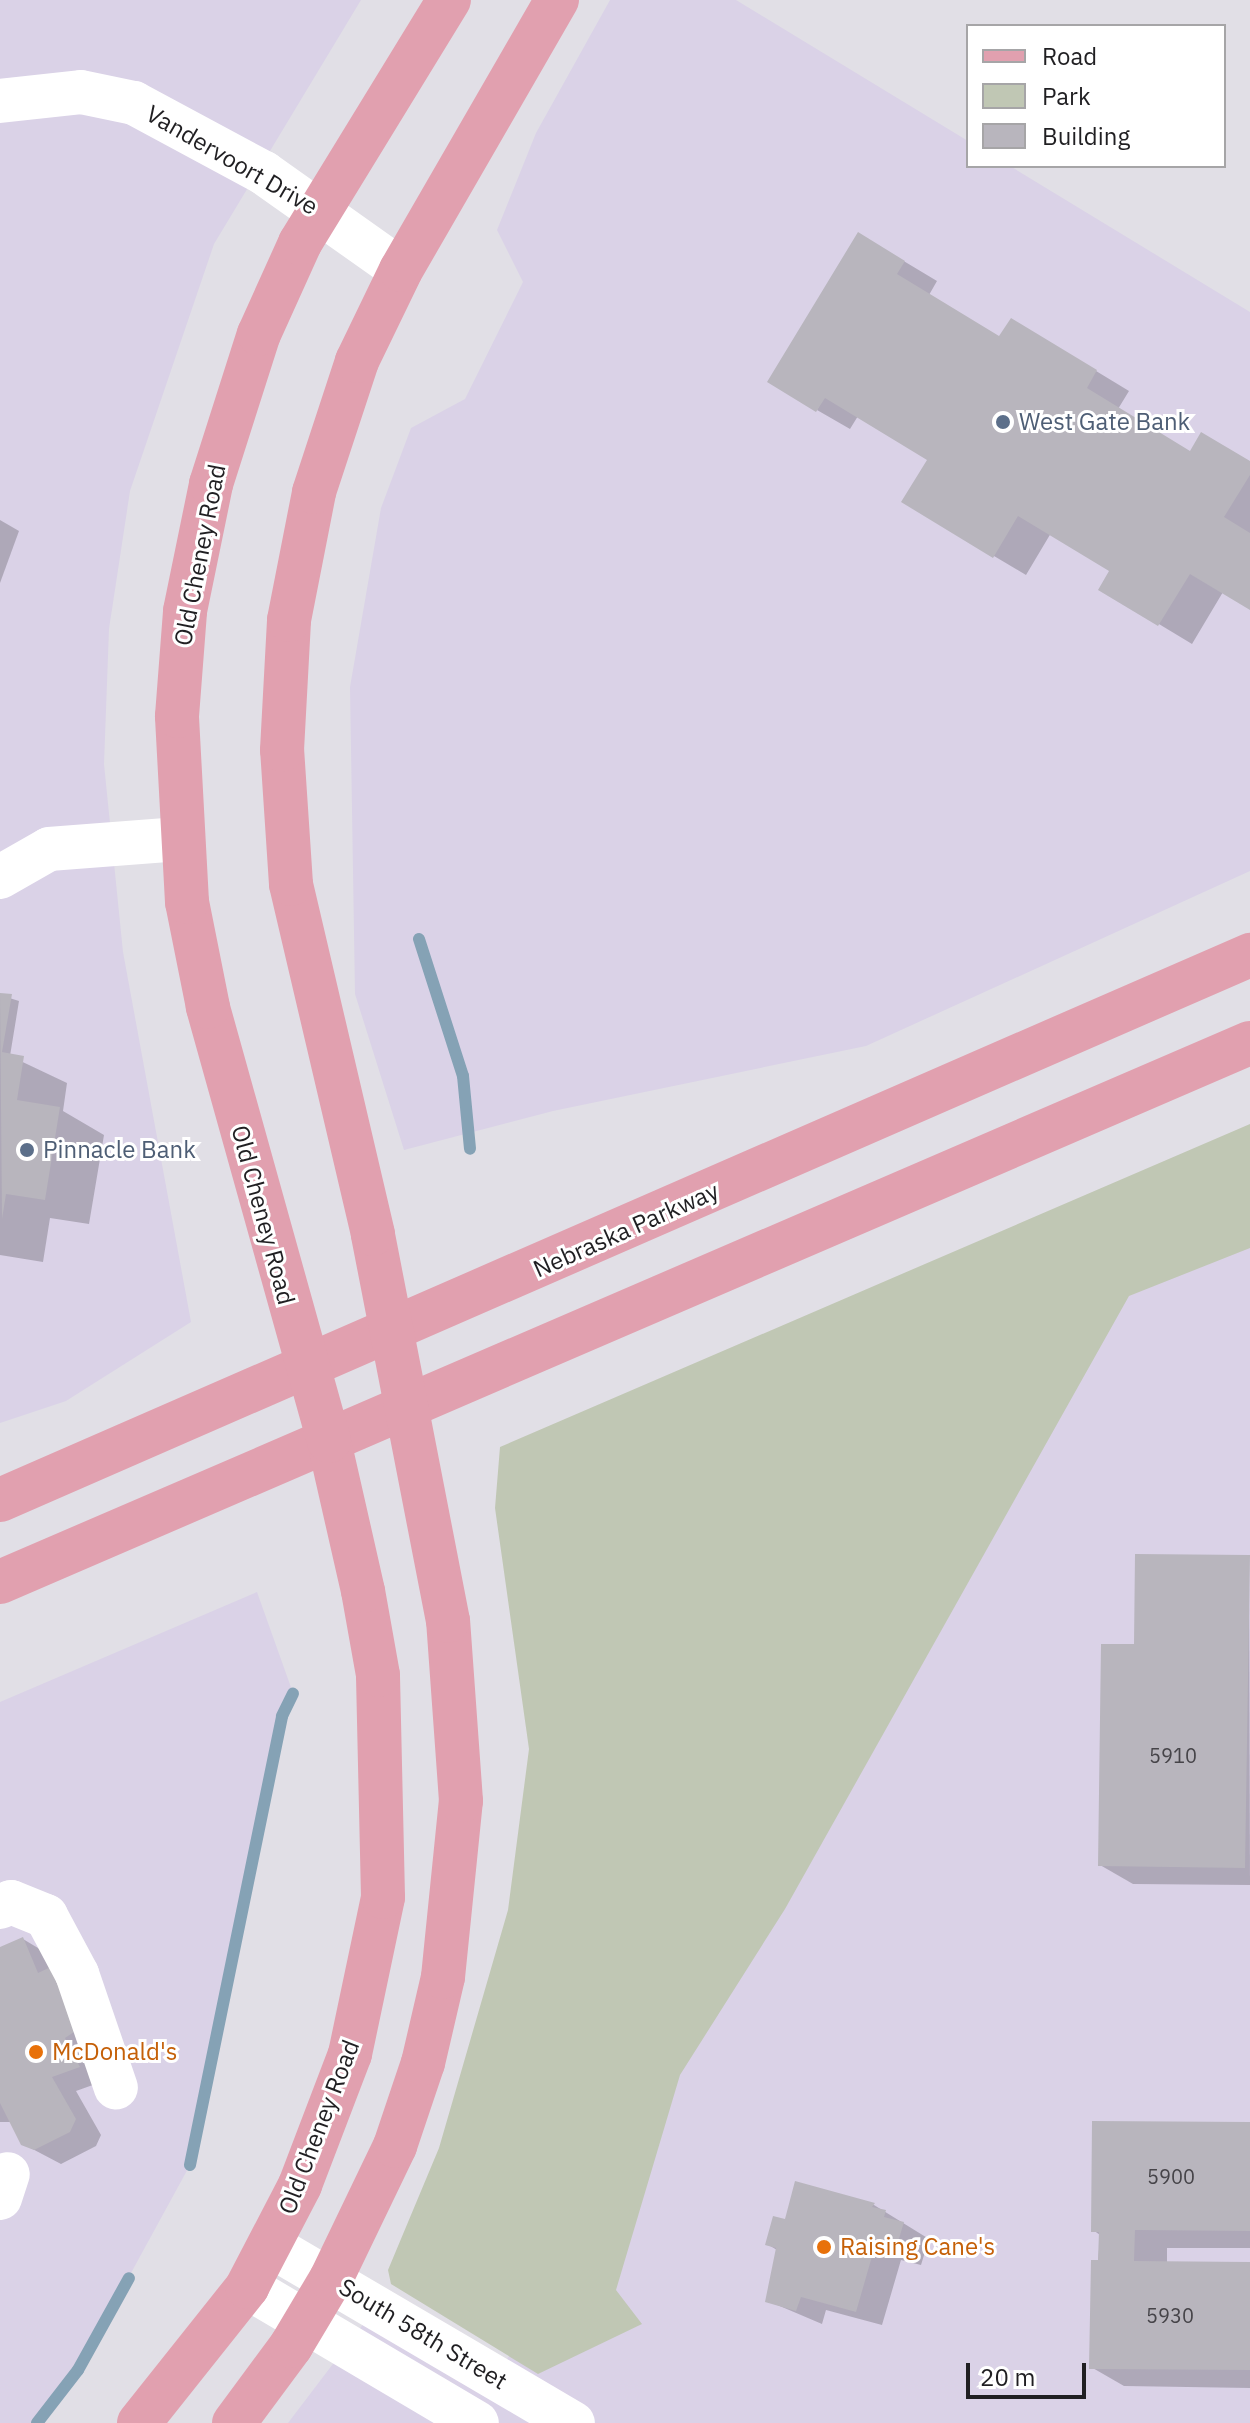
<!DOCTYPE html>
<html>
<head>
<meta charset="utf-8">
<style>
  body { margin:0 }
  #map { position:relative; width:1250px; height:2423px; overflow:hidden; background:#e1dfe6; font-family:"IBM Plex Sans",sans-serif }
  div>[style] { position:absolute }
  .commercial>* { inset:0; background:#dad2e7 }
  .green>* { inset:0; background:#c0c7b4 }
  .shadow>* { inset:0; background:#0003 }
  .stream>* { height:12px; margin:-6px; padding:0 6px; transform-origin:6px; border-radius:6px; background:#85a2b5 }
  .building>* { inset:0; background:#b8b5bd }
  .minor>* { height:44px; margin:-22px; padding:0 22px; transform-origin:22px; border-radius:22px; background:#fff }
  .major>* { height:44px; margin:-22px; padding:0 22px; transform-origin:22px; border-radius:22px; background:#e1a0af }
  .dots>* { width:22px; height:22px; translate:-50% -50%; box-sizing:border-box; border:4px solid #fff; border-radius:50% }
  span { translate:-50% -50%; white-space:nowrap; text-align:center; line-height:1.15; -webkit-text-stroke:6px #fff; paint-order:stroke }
  .number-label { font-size:20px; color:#464449 }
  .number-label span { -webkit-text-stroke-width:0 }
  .street-label { font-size:24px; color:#201f22 }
  .service-label { font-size:24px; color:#4e5e75 }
  .left { translate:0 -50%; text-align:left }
  .food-label { font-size:24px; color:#c56008 }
  .legend { position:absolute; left:966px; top:24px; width:260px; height:144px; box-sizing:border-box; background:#fff; border:2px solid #a6a5a7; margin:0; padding:10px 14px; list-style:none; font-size:24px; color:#201f22 }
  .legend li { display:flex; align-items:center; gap:16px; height:40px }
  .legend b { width:40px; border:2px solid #a6a5a7 }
  .scale { position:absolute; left:966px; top:2363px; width:120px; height:36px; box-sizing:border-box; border:4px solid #201f22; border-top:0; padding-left:10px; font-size:24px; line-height:28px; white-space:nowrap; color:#201f22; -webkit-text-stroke:6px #fff; paint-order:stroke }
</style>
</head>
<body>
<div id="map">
  <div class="commercial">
    <i style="clip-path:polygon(0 0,361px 0,214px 244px,130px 491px,109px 629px,104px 764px,123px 952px,191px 1322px,66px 1401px,0 1423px)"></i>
    <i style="clip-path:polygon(610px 0,736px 0,968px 141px,968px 166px,1010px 166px,1250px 312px,1250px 871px,866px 1046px,553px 1111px,404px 1150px,355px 994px,350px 687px,381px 508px,411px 428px,465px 399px,523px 282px,497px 230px,536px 133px)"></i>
    <i style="clip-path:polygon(1250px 1167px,1250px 2423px,288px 2423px,377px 2306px,497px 2377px,1107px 1300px)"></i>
    <i style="clip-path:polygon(257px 1592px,293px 1693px,282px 1717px,190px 2165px,78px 2370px,37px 2423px,0 2423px,0 1702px)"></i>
  </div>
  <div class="green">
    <i style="clip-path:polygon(1250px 1124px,1250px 1248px,1129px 1296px,785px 1909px,680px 2075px,616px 2290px,642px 2324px,538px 2374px,391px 2284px,388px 2270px,439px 2148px,508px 1910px,529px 1749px,495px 1508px,500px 1447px)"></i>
  </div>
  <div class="shadow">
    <i style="clip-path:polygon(892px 254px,937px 281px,929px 295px,1000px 338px,1045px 340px,1129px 391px,1118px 409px,1191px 453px,1250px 462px,1250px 608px,1223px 592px,1192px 644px,1101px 589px,1112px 570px,1051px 533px,1026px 575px,994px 556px,930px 459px,858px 416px,850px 429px,817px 410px)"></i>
    <i style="clip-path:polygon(0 520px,19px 531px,0 583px)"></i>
    <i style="clip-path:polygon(0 995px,19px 1001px,10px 1056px,67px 1083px,63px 1111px,104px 1135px,89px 1224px,50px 1218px,43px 1262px,0 1255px)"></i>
    <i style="clip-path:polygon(1249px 1557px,1250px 1885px,1133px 1884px,1100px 1865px,1136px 1646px)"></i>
    <i style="clip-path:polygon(23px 1939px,48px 1954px,104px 2081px,76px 2091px,101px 2135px,96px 2146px,61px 2164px,23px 2144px,13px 2122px,0 2122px,0 1949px)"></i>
    <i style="clip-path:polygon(1250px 2124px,1250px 2248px,1167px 2248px,1167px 2263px,1250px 2264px,1250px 2388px,1124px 2386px,1091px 2367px,1100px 2235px,1093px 2230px)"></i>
    <i style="clip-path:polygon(797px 2184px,874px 2205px,929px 2239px,921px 2265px,901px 2260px,882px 2325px,826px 2310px,822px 2324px,768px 2301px,777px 2250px,767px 2244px,786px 2222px)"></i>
  </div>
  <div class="stream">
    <i style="left:419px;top:939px;width:144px;rotate:72.2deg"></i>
    <i style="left:463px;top:1076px;width:73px;rotate:84.5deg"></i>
    <i style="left:190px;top:2165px;width:458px;rotate:-78.4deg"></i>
    <i style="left:282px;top:1716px;width:25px;rotate:-64deg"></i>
    <i style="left:37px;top:2423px;width:67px;rotate:-52.3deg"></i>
    <i style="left:78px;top:2370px;width:105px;rotate:-61deg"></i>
  </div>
  <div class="building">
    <i style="clip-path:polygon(858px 232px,905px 261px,897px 274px,999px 336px,1011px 318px,1097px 370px,1087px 388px,1190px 451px,1201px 432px,1250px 461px,1250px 475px,1224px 517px,1250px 533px,1250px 610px,1190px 574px,1158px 626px,1098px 590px,1109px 571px,1018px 516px,993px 558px,901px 502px,927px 460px,825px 398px,816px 412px,767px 382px)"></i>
    <i style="clip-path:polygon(0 993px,12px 994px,2px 1052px,24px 1056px,17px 1100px,60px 1107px,45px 1200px,6px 1194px,2px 1219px)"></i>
    <i style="clip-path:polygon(1135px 1554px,1250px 1555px,1245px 1868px,1098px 1866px,1101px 1644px,1134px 1644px)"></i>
    <i style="clip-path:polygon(23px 1937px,38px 1973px,59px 1963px,83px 2026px,65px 2038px,80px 2067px,52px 2077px,76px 2119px,70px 2132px,34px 2150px,21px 2145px,0 2103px,0 1947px)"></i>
    <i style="clip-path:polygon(1092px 2121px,1250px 2122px,1250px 2231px,1135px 2230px,1134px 2261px,1250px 2262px,1250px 2370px,1089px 2369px,1091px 2260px,1098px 2260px,1099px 2232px,1091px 2232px)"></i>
    <i style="clip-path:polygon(795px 2181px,875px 2203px,872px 2207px,886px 2210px,884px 2217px,904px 2222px,895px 2252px,875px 2246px,856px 2312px,801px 2297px,796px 2311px,765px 2302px,776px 2248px,765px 2245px,773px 2216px,785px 2219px)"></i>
  </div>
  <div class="minor">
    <i style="left:0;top:101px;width:81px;rotate:-6.3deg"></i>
    <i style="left:81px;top:92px;width:54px;rotate:11.7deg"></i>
    <i style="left:134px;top:103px;width:148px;rotate:28.3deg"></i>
    <i style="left:264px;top:173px;width:168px;rotate:35.3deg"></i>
    <i style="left:0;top:877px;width:56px;rotate:-29.7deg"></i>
    <i style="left:49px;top:849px;width:131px;rotate:-4.4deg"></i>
    <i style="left:0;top:1907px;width:12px;rotate:-24deg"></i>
    <i style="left:11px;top:1902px;width:38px;rotate:22deg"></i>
    <i style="left:46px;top:1916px;width:66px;rotate:61.9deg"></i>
    <i style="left:77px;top:1974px;width:120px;rotate:71.1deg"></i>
    <i style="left:0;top:2198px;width:25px;rotate:-72deg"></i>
    <i style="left:271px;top:2246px;width:350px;rotate:30.4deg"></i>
    <i style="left:247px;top:2287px;width:267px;rotate:30.6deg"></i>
  </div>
  <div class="major">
    <i style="left:0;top:1500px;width:1364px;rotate:-23.56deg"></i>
    <i style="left:0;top:1582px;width:1361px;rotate:-23.33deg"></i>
    <i style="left:139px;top:2423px;width:174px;rotate:-51.5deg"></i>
    <i style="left:247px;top:2287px;width:115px;rotate:-62.5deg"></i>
    <i style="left:300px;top:2185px;width:140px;rotate:-69.1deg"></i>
    <i style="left:350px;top:2054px;width:160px;rotate:-78.1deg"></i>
    <i style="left:383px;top:1897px;width:222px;rotate:-91.3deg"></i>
    <i style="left:378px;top:1675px;width:85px;rotate:-100.1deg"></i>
    <i style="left:363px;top:1591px;width:154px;rotate:-102.8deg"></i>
    <i style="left:329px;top:1441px;width:451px;rotate:-105.6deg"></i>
    <i style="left:208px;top:1007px;width:107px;rotate:-101.3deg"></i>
    <i style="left:187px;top:902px;width:186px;rotate:-93.1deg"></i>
    <i style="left:177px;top:716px;width:105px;rotate:-85.6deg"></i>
    <i style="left:185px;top:611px;width:130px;rotate:-78.4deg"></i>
    <i style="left:211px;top:484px;width:157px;rotate:-72.3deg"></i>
    <i style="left:259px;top:334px;width:100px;rotate:-65.7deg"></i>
    <i style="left:300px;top:243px;width:285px;rotate:-58.5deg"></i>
    <i style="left:234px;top:2423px;width:96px;rotate:-53.5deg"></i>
    <i style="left:291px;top:2346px;width:78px;rotate:-59.2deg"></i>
    <i style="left:331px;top:2279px;width:148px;rotate:-64.3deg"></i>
    <i style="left:395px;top:2146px;width:88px;rotate:-71.4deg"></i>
    <i style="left:423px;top:2063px;width:88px;rotate:-76.9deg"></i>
    <i style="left:443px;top:1977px;width:177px;rotate:-84.2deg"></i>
    <i style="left:461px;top:1801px;width:180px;rotate:-94.1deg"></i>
    <i style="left:448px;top:1621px;width:394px;rotate:-101deg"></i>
    <i style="left:373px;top:1234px;width:359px;rotate:-103.2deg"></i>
    <i style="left:291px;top:884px;width:134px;rotate:-93.8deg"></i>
    <i style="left:282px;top:750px;width:130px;rotate:-86.9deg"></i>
    <i style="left:289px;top:620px;width:130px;rotate:-78.9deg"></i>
    <i style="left:314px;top:492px;width:138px;rotate:-71.8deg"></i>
    <i style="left:357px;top:361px;width:101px;rotate:-64.2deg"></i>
    <i style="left:401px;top:270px;width:312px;rotate:-60deg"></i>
  </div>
  <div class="dots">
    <i style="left:1003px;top:422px;background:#5c6f8a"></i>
    <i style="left:27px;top:1150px;background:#5c6f8a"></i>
    <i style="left:36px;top:2052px;background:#e8710a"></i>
    <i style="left:824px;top:2247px;background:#e8710a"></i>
  </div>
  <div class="number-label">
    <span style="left:1173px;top:1755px">5910</span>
    <span style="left:1171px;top:2176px">5900</span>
    <span style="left:1170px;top:2315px">5930</span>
  </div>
  <div class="street-label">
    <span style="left:232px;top:160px;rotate:30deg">Vandervoort Drive</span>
    <span style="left:200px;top:555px;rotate:-79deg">Old Cheney Road</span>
    <span style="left:263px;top:1215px;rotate:75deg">Old Cheney Road</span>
    <span style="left:626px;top:1230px;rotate:-24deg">Nebraska Parkway</span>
    <span style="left:319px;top:2127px;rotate:-69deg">Old Cheney Road</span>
    <span style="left:423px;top:2334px;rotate:31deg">South 58th Street</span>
  </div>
  <div class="service-label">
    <span class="left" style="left:1019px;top:422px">West Gate Bank</span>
    <span class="left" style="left:43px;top:1150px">Pinnacle Bank</span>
  </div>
  <div class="food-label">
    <span class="left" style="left:52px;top:2052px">McDonald's</span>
    <span class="left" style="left:840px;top:2247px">Raising Cane's</span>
  </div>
  <ul class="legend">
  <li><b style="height:10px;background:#e1a0af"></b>Road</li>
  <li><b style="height:22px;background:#c0c7b4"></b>Park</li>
  <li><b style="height:22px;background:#b8b5bd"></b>Building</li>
  </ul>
  <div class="scale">20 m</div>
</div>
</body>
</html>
